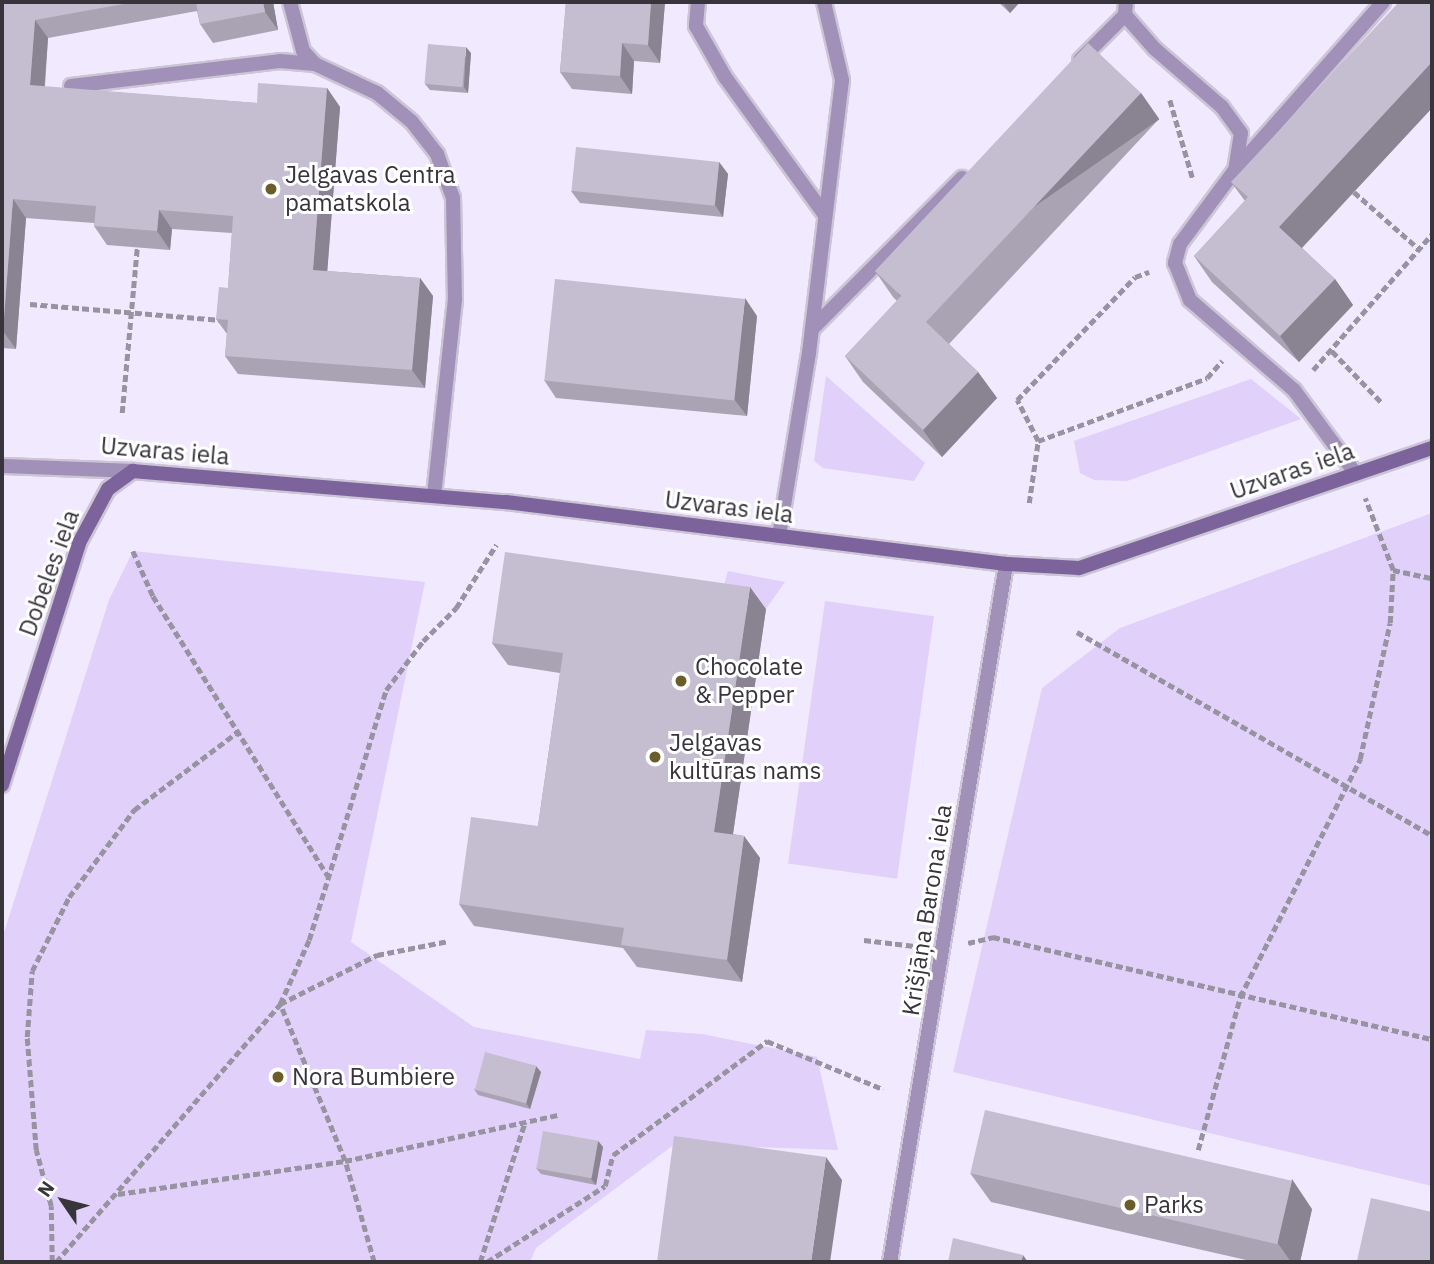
<!DOCTYPE html>
<html>
<head>
<meta charset="utf-8">
<style>
  body { margin:0 }
  #map { position:relative; width:1434px; height:1264px; overflow:hidden; background:#f1e9fd; font-family:"IBM Plex Sans",sans-serif }
  div>[style] { position:absolute }
  .green>* { inset:0; background:#e1d0fa; transform-origin:0 0 }
  .path>* { height:4.5px; margin-top:-2.25px; transform-origin:0; background:repeating-linear-gradient(90deg,#9893a1 0 7px,transparent 0 10.5px) }
  .roads { filter:drop-shadow(2px 0 #ccc5d6) drop-shadow(-2px 0 #ccc5d6) drop-shadow(0 2px #ccc5d6) drop-shadow(0 -2px #ccc5d6) }
  .service>* { height:14px; margin:-7px; padding:0 7px; transform-origin:7px; border-radius:7px; background:#a190b7 }
  .minor>* { height:14px; margin:-7px; padding:0 7px; transform-origin:7px; border-radius:7px; background:#a190b7 }
  .tertiary>* { height:14px; margin:-7px; padding:0 7px; transform-origin:7px; border-radius:7px; background:#a190b7 }
  .secondary>* { height:14px; margin:-7px; padding:0 7px; transform-origin:7px; border-radius:7px; background:#7c639b }
  .wall>* { inset:0; background:#a9a3b3 }
  .shaded-wall>* { inset:0; background:#8a8492; transform-origin:0 0 }
  .building>* { inset:0; background:#c5bdd0; transform-origin:0 0 }
  .dots>* { width:19px; height:19px; translate:-50% -50%; box-sizing:border-box; border:4px solid #fff; border-radius:50% }
  span { translate:-50% -50%; white-space:nowrap; text-align:center; line-height:1.15; -webkit-text-stroke:6px #fff; paint-order:stroke }
  .poi-label { font-size:24px; color:#37343c }
  .left { translate:0 -50%; text-align:left }
  .street-label { font-size:24px; color:#37343c }
  .frame { position:absolute; inset:0; border:4px solid #37343c; pointer-events:none }
  .north { position:absolute; left:28px; top:1166px; width:70px; height:70px; -webkit-text-stroke:5px #fff; paint-order:stroke; rotate:305deg; font-size:19px; font-weight:700; line-height:28px; text-align:center; color:#37343c }
  .north::after { content:''; display:block; margin:auto; width:24px; height:32px; background:#37343c; clip-path:polygon(50% 0,100% 100%,50% 72%,0 100%) }
</style>
</head>
<body>
<div id="map">
  <div class="green">
    <i style="clip-path:polygon(826px 376px,925px 463px,914px 481px,823px 468px,814px 461px)"></i>
    <i style="clip-path:polygon(1251px 379px,1301px 419px,1127px 481px,1094px 480px,1080px 473px,1074px 441px)"></i>
    <i style="clip-path:polygon(1432px 513px,1432px 1186px,953px 1072px,1042px 688px,1120px 628px)"></i>
    <i style="clip-path:polygon(133px 551px,425px 582px,351px 942px,474px 1027px,640px 1059px,646px 1030px,702px 1034px,817px 1057px,838px 1150px,675px 1144px,536px 1248px,530px 1262px,2px 1262px,2px 939px,109px 600px)"></i>
    <i style="clip-path:polygon(728px 571px,785px 582px,766px 609px,719px 602px)"></i>
    <i style="left:825px;top:601px;width:110px;height:265px;rotate:8deg"></i>
  </div>
  <div class="path">
    <i style="left:1170px;top:100px;width:82px;rotate:73.8deg"></i>
    <i style="left:1354px;top:192px;width:86px;rotate:41.2deg"></i>
    <i style="left:30px;top:304px;width:192px;rotate:4.8deg"></i>
    <i style="left:1332px;top:351px;width:71px;rotate:46.1deg"></i>
    <i style="left:1313px;top:370px;width:181px;rotate:-48.8deg"></i>
    <i style="left:122px;top:413px;width:167px;rotate:-84.8deg"></i>
    <i style="left:1038px;top:441px;width:46px;rotate:-117.1deg"></i>
    <i style="left:1017px;top:400px;width:170px;rotate:-46.2deg"></i>
    <i style="left:1135px;top:277px;width:15px;rotate:-20deg"></i>
    <i style="left:1029px;top:503px;width:63px;rotate:-81.7deg"></i>
    <i style="left:1038px;top:441px;width:180px;rotate:-20.4deg"></i>
    <i style="left:1207px;top:378px;width:23px;rotate:-49deg"></i>
    <i style="left:133px;top:551px;width:49px;rotate:66deg"></i>
    <i style="left:153px;top:596px;width:330px;rotate:58deg"></i>
    <i style="left:1393px;top:570px;width:40px;rotate:12deg"></i>
    <i style="left:1077px;top:632px;width:409px;rotate:29.8deg"></i>
    <i style="left:864px;top:940px;width:51px;rotate:6.7deg"></i>
    <i style="left:968px;top:943px;width:26px;rotate:-13deg"></i>
    <i style="left:993px;top:937px;width:451px;rotate:13.1deg"></i>
    <i style="left:1198px;top:1150px;width:159px;rotate:-74.6deg"></i>
    <i style="left:1240px;top:997px;width:267px;rotate:-63.2deg"></i>
    <i style="left:1360px;top:759px;width:139px;rotate:-77.6deg"></i>
    <i style="left:1390px;top:623px;width:53px;rotate:-86.8deg"></i>
    <i style="left:1393px;top:570px;width:77px;rotate:-111.3deg"></i>
    <i style="left:118px;top:1194px;width:229px;rotate:-8.3deg"></i>
    <i style="left:345px;top:1161px;width:218px;rotate:-12.2deg"></i>
    <i style="left:52px;top:1262px;width:56px;rotate:-91deg"></i>
    <i style="left:51px;top:1206px;width:58px;rotate:-105deg"></i>
    <i style="left:36px;top:1150px;width:113px;rotate:-94.6deg"></i>
    <i style="left:27px;top:1037px;width:66px;rotate:-85.7deg"></i>
    <i style="left:32px;top:971px;width:83px;rotate:-63.4deg"></i>
    <i style="left:69px;top:897px;width:109px;rotate:-53.2deg"></i>
    <i style="left:134px;top:810px;width:128px;rotate:-37deg"></i>
    <i style="left:56px;top:1262px;width:342px;rotate:-49deg"></i>
    <i style="left:280px;top:1004px;width:109px;rotate:-26.8deg"></i>
    <i style="left:377px;top:955px;width:73px;rotate:-11deg"></i>
    <i style="left:374px;top:1262px;width:105px;rotate:-106deg"></i>
    <i style="left:345px;top:1161px;width:170px;rotate:-112.5deg"></i>
    <i style="left:280px;top:1004px;width:70px;rotate:-65.6deg"></i>
    <i style="left:309px;top:940px;width:262px;rotate:-72.9deg"></i>
    <i style="left:386px;top:690px;width:61px;rotate:-52.9deg"></i>
    <i style="left:423px;top:641px;width:47px;rotate:-45deg"></i>
    <i style="left:456px;top:608px;width:75px;rotate:-57.6deg"></i>
    <i style="left:480px;top:1262px;width:147px;rotate:-72.2deg"></i>
    <i style="left:487px;top:1262px;width:140px;rotate:-32.8deg"></i>
    <i style="left:605px;top:1186px;width:32px;rotate:-76deg"></i>
    <i style="left:613px;top:1155px;width:192px;rotate:-36.5deg"></i>
    <i style="left:767px;top:1041px;width:126px;rotate:22.5deg"></i>
  </div>
  <div class="roads">
    <div class="service">
      <i style="left:290px;top:2px;width:51px;rotate:75.1deg"></i>
      <i style="left:303px;top:51px;width:18px;rotate:47deg"></i>
      <i style="left:315px;top:64px;width:68px;rotate:25.1deg"></i>
      <i style="left:377px;top:93px;width:45px;rotate:39.6deg"></i>
      <i style="left:412px;top:122px;width:41px;rotate:52deg"></i>
      <i style="left:437px;top:154px;width:47px;rotate:70deg"></i>
      <i style="left:453px;top:198px;width:101px;rotate:88.9deg"></i>
      <i style="left:455px;top:299px;width:197px;rotate:96.1deg"></i>
      <i style="left:698px;top:2px;width:24px;rotate:95deg"></i>
      <i style="left:696px;top:26px;width:59px;rotate:60.4deg"></i>
      <i style="left:725px;top:77px;width:170px;rotate:54.1deg"></i>
      <i style="left:1125px;top:15px;width:45px;rotate:48.6deg"></i>
      <i style="left:1155px;top:49px;width:89px;rotate:40.9deg"></i>
      <i style="left:1222px;top:107px;width:32px;rotate:54deg"></i>
      <i style="left:1241px;top:133px;width:37px;rotate:99deg"></i>
      <i style="left:1235px;top:170px;width:92px;rotate:126.6deg"></i>
      <i style="left:1180px;top:244px;width:20px;rotate:105deg"></i>
      <i style="left:1175px;top:263px;width:40px;rotate:68deg"></i>
      <i style="left:1190px;top:300px;width:138px;rotate:40.9deg"></i>
      <i style="left:1294px;top:390px;width:104px;rotate:53.6deg"></i>
      <i style="left:1080px;top:60px;width:64px;rotate:-45deg"></i>
      <i style="left:1125px;top:15px;width:13px;rotate:-86deg"></i>
      <i style="left:71px;top:86px;width:210px;rotate:-6.8deg"></i>
      <i style="left:280px;top:61px;width:35px;rotate:5deg"></i>
      <i style="left:1236px;top:169px;width:222px;rotate:-48.6deg"></i>
      <i style="left:812px;top:329px;width:213px;rotate:-45.2deg"></i>
      <i style="left:779px;top:536px;width:185px;rotate:-80.7deg"></i>
      <i style="left:809px;top:353px;width:275px;rotate:-83.1deg"></i>
      <i style="left:842px;top:80px;width:80px;rotate:-103deg"></i>
    </div>
    <div class="minor">
      <i style="left:890px;top:1262px;width:708px;rotate:-80.56deg"></i>
    </div>
    <div class="tertiary">
      <i style="left:2px;top:466px;width:131px;rotate:2.2deg"></i>
    </div>
    <div class="secondary">
      <i style="left:2px;top:785px;width:254px;rotate:-72.3deg"></i>
      <i style="left:79px;top:543px;width:61px;rotate:-61.8deg"></i>
      <i style="left:108px;top:489px;width:31px;rotate:-36deg"></i>
      <i style="left:133px;top:471px;width:374px;rotate:4.8deg"></i>
      <i style="left:506px;top:502px;width:504px;rotate:7.07deg"></i>
      <i style="left:1006px;top:564px;width:73px;rotate:3.1deg"></i>
      <i style="left:1079px;top:568px;width:373px;rotate:-18.8deg"></i>
    </div>
  </div>
  <div class="wall">
    <i style="clip-path:polygon(2px 2px,273px 2px,278px 30px,213px 43px,200px 24px,197px 11px,48px 38px,45px 87px,257px 103px,327px 88px,340px 107px,327px 271px,420px 278px,433px 296px,425px 388px,238px 374px,225px 356px,227px 334px,216px 319px,228px 288px,232px 233px,172px 229px,170px 250px,107px 245px,94px 226px,94px 223px,26px 218px,16px 349px,2px 348px)"></i>
    <i style="clip-path:polygon(566px 2px,665px 2px,660px 63px,634px 61px,632px 94px,572px 89px,560px 72px)"></i>
    <i style="clip-path:polygon(998px 2px,1020px 2px,1010px 13px)"></i>
    <i style="clip-path:polygon(1432px 2px,1432px 108px,1302px 248px,1335px 279px,1353px 305px,1299px 362px,1212px 282px,1194px 256px,1245px 201px,1231px 182px)"></i>
    <i style="clip-path:polygon(471px 53px,468px 93px,430px 90px,425px 84px)"></i>
    <i style="clip-path:polygon(1141px 93px,1159px 119px,949px 344px,978px 372px,997px 398px,942px 457px,863px 382px,845px 356px,897px 301px,893px 297px,875px 271px)"></i>
    <i style="clip-path:polygon(719px 162px,728px 174px,723px 217px,580px 203px,571px 191px)"></i>
    <i style="clip-path:polygon(757px 316px,747px 416px,556px 398px,544px 380px)"></i>
    <i style="clip-path:polygon(766px 609px,733px 834px,744px 836px,760px 858px,742px 982px,637px 967px,623px 948px,474px 926px,459px 904px,538px 826px,560px 673px,508px 665px,492px 643px)"></i>
    <i style="clip-path:polygon(541px 1072px,530px 1109px,478px 1095px,474px 1089px)"></i>
    <i style="clip-path:polygon(598px 1141px,603px 1147px,596px 1185px,541px 1174px,536px 1168px)"></i>
    <i style="clip-path:polygon(970px 1173px,1312px 1209px,1300px 1262px,1255px 1262px,991px 1202px)"></i>
  </div>
  <div class="shaded-wall">
    <i style="clip-path:polygon(263px 2px,273px 2px,278px 30px,265px 12px)"></i>
    <i style="clip-path:polygon(651px 2px,665px 2px,660px 63px,648px 45px)"></i>
    <i style="clip-path:polygon(1002px 2px,1020px 2px,1010px 13px)"></i>
    <i style="clip-path:polygon(35px 20px,48px 38px,43px 104px,30px 85px)"></i>
    <i style="clip-path:polygon(622px 43px,634px 61px,632px 94px,620px 76px)"></i>
    <i style="clip-path:polygon(466px 47px,471px 53px,468px 93px,464px 87px)"></i>
    <i style="clip-path:polygon(1432px 62px,1432px 108px,1297px 253px,1279px 227px)"></i>
    <i style="clip-path:polygon(327px 88px,340px 107px,326px 288px,313px 270px)"></i>
    <i style="left:1141px;top:93px;width:32px;height:314px;rotate:55deg"></i>
    <i style="clip-path:polygon(719px 162px,728px 174px,723px 217px,715px 205px)"></i>
    <i style="clip-path:polygon(13px 199px,26px 218px,16px 349px,3px 331px)"></i>
    <i style="clip-path:polygon(159px 210px,172px 229px,170px 250px,157px 231px)"></i>
    <i style="clip-path:polygon(420px 278px,433px 296px,425px 388px,412px 370px)"></i>
    <i style="clip-path:polygon(1335px 279px,1353px 305px,1299px 362px,1280px 336px)"></i>
    <i style="clip-path:polygon(745px 298px,757px 316px,747px 416px,734px 399px)"></i>
    <i style="clip-path:polygon(978px 372px,997px 398px,942px 457px,923px 430px)"></i>
    <i style="clip-path:polygon(750px 587px,766px 609px,730px 854px,714px 832px)"></i>
    <i style="clip-path:polygon(744px 836px,760px 858px,742px 982px,727px 960px)"></i>
    <i style="clip-path:polygon(536px 1066px,541px 1072px,530px 1109px,526px 1103px)"></i>
    <i style="clip-path:polygon(598px 1141px,603px 1147px,596px 1185px,591px 1179px)"></i>
    <i style="clip-path:polygon(826px 1157px,842px 1180px,830px 1262px,811px 1262px)"></i>
    <i style="clip-path:polygon(1292px 1179px,1312px 1209px,1300px 1262px,1291px 1262px,1277px 1242px)"></i>
    <i style="clip-path:polygon(1023px 1255px,1028px 1262px,1021px 1262px)"></i>
  </div>
  <div class="building">
    <i style="clip-path:polygon(2px 2px,135px 2px,35px 20px,30px 85px,257px 103px,258px 83px,327px 88px,313px 270px,420px 278px,412px 370px,225px 356px,228px 320px,216px 319px,219px 287px,228px 288px,233px 216px,159px 210px,157px 231px,94px 226px,96px 206px,13px 199px,3px 331px,2px 331px)"></i>
    <i style="clip-path:polygon(196px 2px,263px 2px,265px 12px,200px 24px)"></i>
    <i style="clip-path:polygon(566px 2px,651px 2px,648px 45px,622px 43px,620px 76px,560px 72px)"></i>
    <i style="clip-path:polygon(1399px 2px,1432px 2px,1432px 62px,1279px 227px,1335px 279px,1280px 336px,1194px 256px,1248px 197px,1231px 182px)"></i>
    <i style="clip-path:polygon(1088px 43px,1141px 93px,926px 322px,978px 372px,923px 430px,845px 356px,901px 296px,875px 271px)"></i>
    <i style="left:428px;top:44px;width:38px;height:40px;rotate:5deg"></i>
    <i style="left:576px;top:147px;width:144px;height:44px;rotate:6deg"></i>
    <i style="left:555px;top:279px;width:191px;height:102px;rotate:6deg"></i>
    <i style="clip-path:polygon(505px 552px,750px 587px,714px 832px,744px 836px,727px 960px,621px 945px,624px 928px,459px 904px,471px 817px,538px 826px,563px 653px,492px 643px)"></i>
    <i style="left:485px;top:1052px;width:53px;height:39px;rotate:15deg"></i>
    <i style="left:985px;top:1110px;width:315px;height:65px;rotate:13deg"></i>
    <i style="left:543px;top:1131px;width:56px;height:38px;rotate:10deg"></i>
    <i style="clip-path:polygon(674px 1136px,826px 1157px,811px 1262px,657px 1262px)"></i>
    <i style="clip-path:polygon(1371px 1198px,1432px 1212px,1432px 1262px,1362px 1262px,1357px 1261px)"></i>
    <i style="clip-path:polygon(953px 1238px,1023px 1255px,1021px 1262px,948px 1262px)"></i>
  </div>
  <div class="dots">
    <i style="left:271px;top:189px;background:#6b5d2a"></i>
    <i style="left:681px;top:681px;background:#6b5d2a"></i>
    <i style="left:655px;top:757px;background:#6b5d2a"></i>
    <i style="left:278px;top:1077px;background:#6b5d2a"></i>
    <i style="left:1130px;top:1205px;background:#6b5d2a"></i>
  </div>
  <div class="poi-label">
    <span class="left" style="left:285px;top:189px">Jelgavas Centra<br>pamatskola</span>
    <span class="left" style="left:695px;top:681px">Chocolate<br>&amp; Pepper</span>
    <span class="left" style="left:669px;top:757px">Jelgavas<br>kultūras nams</span>
    <span class="left" style="left:292px;top:1077px">Nora Bumbiere</span>
    <span class="left" style="left:1144px;top:1205px">Parks</span>
  </div>
  <div class="street-label">
    <span style="left:165px;top:451px;rotate:5deg">Uzvaras iela</span>
    <span style="left:1292px;top:471px;rotate:-19deg">Uzvaras iela</span>
    <span style="left:729px;top:507px;rotate:7deg">Uzvaras iela</span>
    <span style="left:49px;top:573px;rotate:-70deg">Dobeles iela</span>
    <span style="left:927px;top:910px;rotate:-81deg">Krišjāņa Barona iela</span>
  </div>
  <div class="frame"></div>
  <div class="north">N</div>
</div>
</body>
</html>
